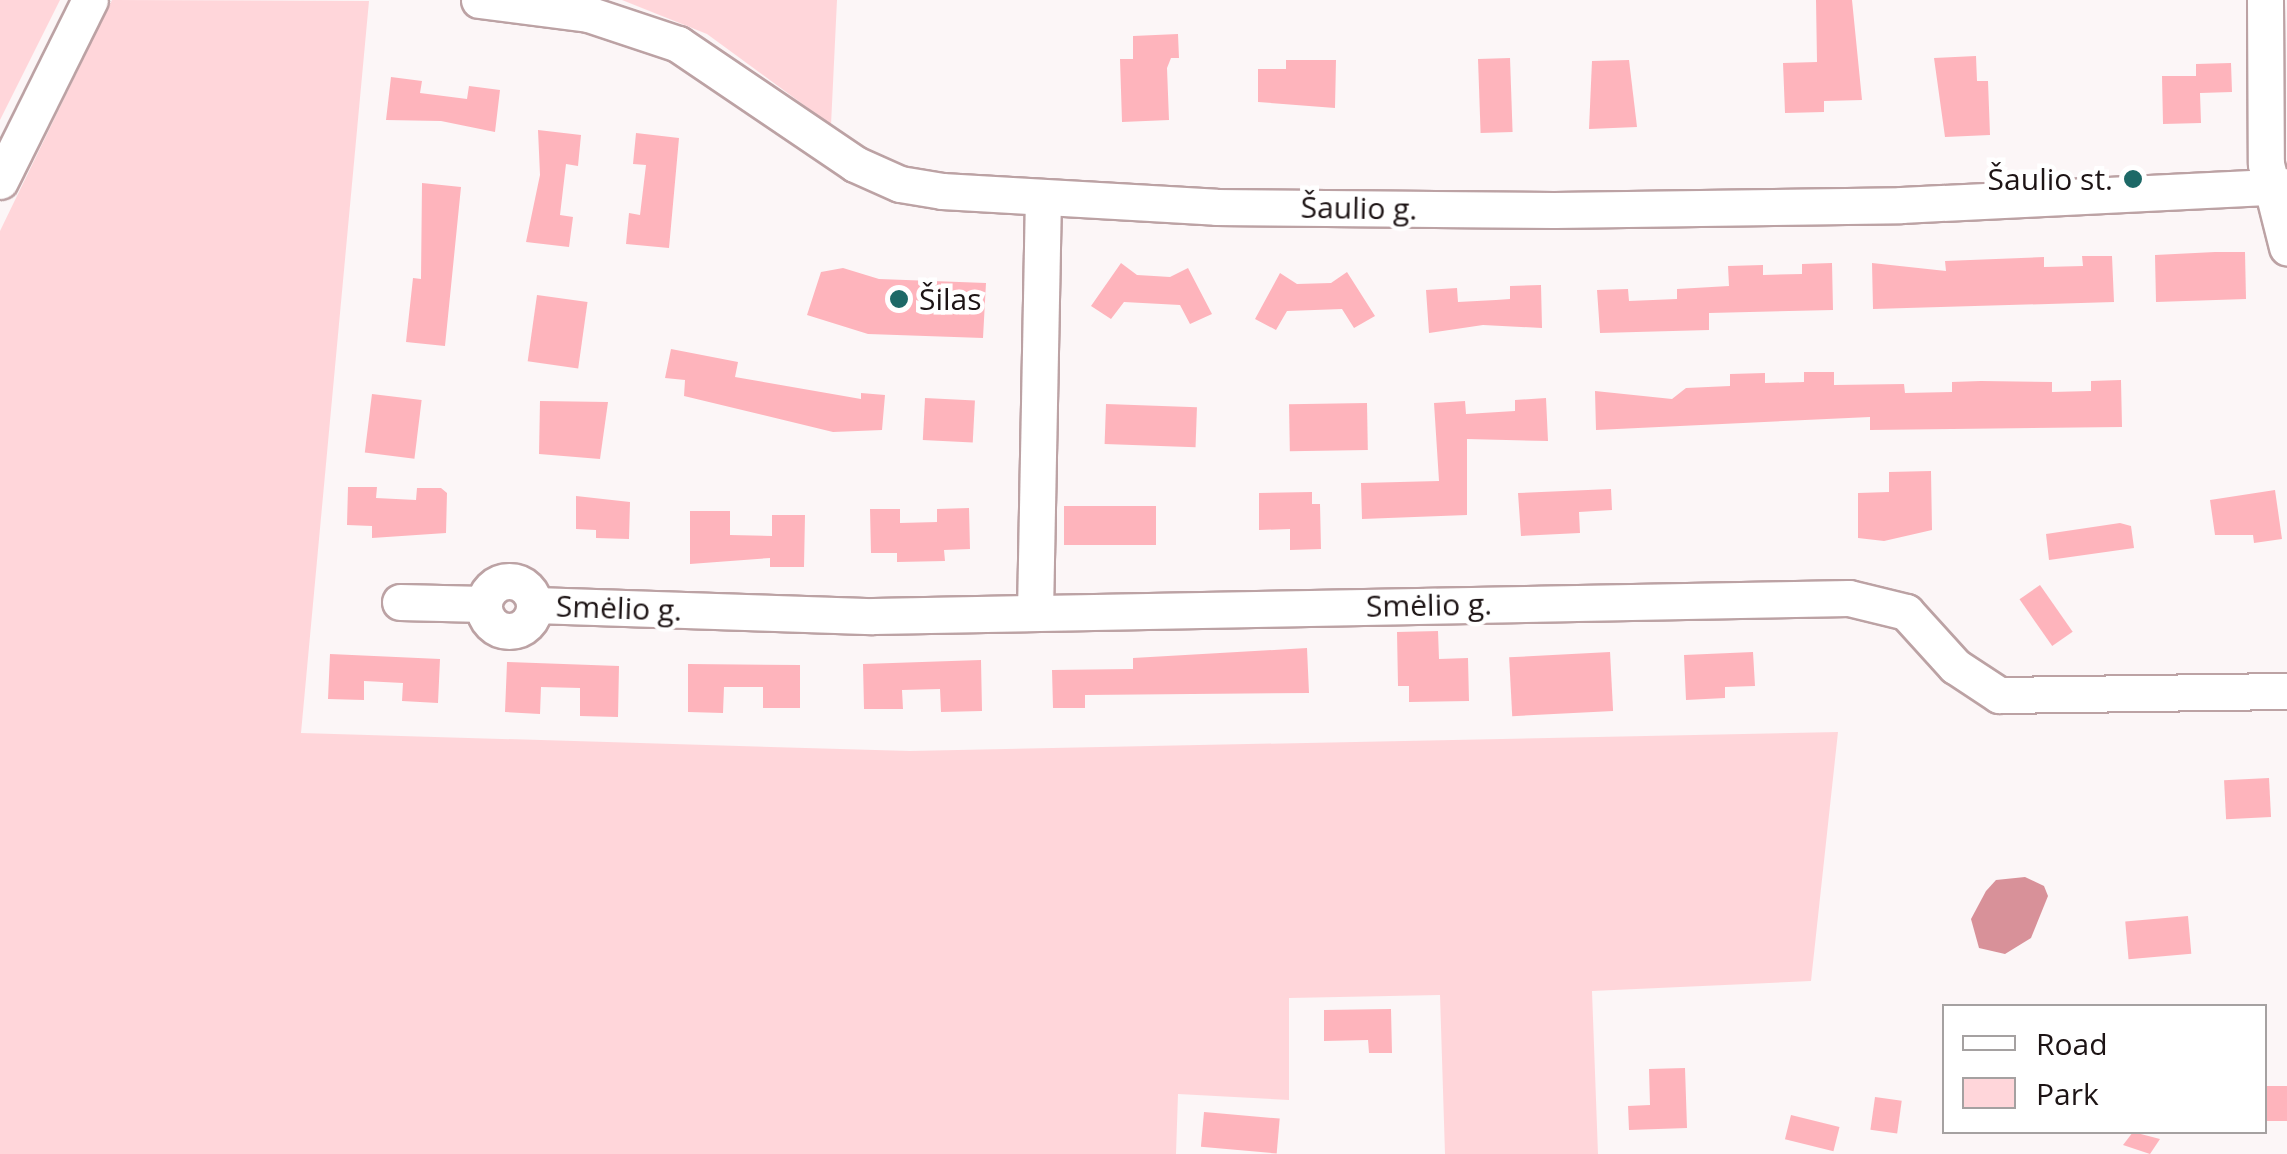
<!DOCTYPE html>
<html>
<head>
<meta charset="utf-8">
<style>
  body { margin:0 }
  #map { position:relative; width:2287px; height:1154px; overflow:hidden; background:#fcf6f7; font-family:"Open Sans",sans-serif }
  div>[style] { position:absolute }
  .green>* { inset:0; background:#ffd6da }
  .water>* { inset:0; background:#d89199 }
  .building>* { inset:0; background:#feb4bc; transform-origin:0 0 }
  .roads { filter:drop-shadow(2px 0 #bca2a4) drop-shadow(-2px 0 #bca2a4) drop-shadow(0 2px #bca2a4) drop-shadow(0 -2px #bca2a4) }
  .minor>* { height:35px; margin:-17.5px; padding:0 17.5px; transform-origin:17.5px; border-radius:17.5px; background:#fff }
  .minor>.ring { margin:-17.5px; padding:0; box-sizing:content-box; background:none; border:35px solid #fff; border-radius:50% }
  .dots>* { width:28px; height:28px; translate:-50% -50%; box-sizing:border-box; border:5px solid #fff; border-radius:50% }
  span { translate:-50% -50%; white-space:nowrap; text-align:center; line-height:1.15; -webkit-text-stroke:9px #fff; paint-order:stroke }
  .poi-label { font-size:30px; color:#1d1415 }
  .right { translate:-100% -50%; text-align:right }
  .left { translate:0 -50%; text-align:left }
  .street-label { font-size:30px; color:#1d1415 }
  .legend { position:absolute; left:1942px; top:1004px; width:325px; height:130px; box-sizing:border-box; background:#fff; border:2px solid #a5a1a1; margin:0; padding:12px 18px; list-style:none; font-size:30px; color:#1d1415 }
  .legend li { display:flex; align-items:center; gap:20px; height:50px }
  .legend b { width:50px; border:2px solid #a5a1a1 }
</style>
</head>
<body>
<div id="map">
  <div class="green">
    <i style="clip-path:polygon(0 0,60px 0,0 120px)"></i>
    <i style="clip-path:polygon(112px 0,369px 1px,301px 733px,910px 751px,1838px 732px,1811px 981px,1592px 991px,1598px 1154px,1445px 1154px,1440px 995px,1289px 998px,1289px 1100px,1178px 1094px,1176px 1154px,0 1154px,0 231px)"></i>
    <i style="clip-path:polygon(622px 0,837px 0,831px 125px,707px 34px)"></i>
  </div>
  <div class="water">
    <i style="clip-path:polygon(2025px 877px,2044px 886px,2048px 896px,2031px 938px,2005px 954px,1979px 948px,1971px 919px,1986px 891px,1996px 880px)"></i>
  </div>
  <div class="building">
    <i style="clip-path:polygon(1816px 0,1852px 0,1862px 100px,1824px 101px,1824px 112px,1785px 113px,1783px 63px,1817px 62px)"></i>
    <i style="clip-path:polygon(1178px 34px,1179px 58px,1171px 58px,1167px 68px,1169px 120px,1122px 122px,1120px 59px,1133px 59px,1133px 36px)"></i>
    <i style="clip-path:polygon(1976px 56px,1977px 81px,1988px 81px,1990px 135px,1945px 137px,1934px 58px)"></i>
    <i style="left:1510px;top:58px;width:74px;height:32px;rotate:88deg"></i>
    <i style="clip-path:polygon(1286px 60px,1336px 60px,1335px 108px,1258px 102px,1258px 69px,1286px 69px)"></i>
    <i style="clip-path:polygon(1629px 60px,1637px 127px,1589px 129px,1592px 61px)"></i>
    <i style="clip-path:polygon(2231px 63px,2232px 92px,2200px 93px,2201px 123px,2163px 124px,2162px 76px,2196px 76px,2196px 64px)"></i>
    <i style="clip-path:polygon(391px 77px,422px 81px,420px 93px,467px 99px,469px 86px,500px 90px,495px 132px,441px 121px,386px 120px)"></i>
    <i style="clip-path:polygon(538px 130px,581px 135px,578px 166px,566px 164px,560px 215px,573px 217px,569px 247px,526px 242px,540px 175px)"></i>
    <i style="clip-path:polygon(636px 133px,679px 138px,669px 248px,626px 244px,629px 213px,640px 215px,646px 165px,633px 164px)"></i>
    <i style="clip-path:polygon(422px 183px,461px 187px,445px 346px,406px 342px,413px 278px,421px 279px)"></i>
    <i style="clip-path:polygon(2215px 252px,2245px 252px,2246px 299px,2156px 302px,2155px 255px)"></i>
    <i style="clip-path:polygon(2082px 256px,2112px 256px,2114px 302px,1873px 309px,1872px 263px,1946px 271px,1945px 261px,2044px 257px,2044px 267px,2083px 266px)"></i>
    <i style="clip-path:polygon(1121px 263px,1137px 275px,1154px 276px,1170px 277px,1188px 268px,1212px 314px,1190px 324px,1180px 305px,1124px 302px,1111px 319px,1091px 306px)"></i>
    <i style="clip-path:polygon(1832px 263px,1833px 310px,1709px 313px,1709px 330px,1600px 333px,1597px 290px,1628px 289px,1629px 301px,1677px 299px,1677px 289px,1729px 286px,1728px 266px,1763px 265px,1763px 275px,1802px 274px,1802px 264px)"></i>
    <i style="clip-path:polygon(843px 268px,879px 279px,986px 283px,983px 338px,868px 334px,807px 315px,821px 272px)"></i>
    <i style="clip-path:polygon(1347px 272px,1375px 316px,1354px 328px,1342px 309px,1287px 311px,1276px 330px,1255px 319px,1280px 273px,1297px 284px,1331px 283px)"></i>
    <i style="clip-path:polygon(1541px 285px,1542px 328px,1483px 325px,1429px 333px,1426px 290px,1457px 288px,1458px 302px,1496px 300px,1510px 299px,1510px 286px)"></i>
    <i style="left:537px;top:295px;width:51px;height:67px;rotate:8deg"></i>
    <i style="clip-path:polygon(671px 349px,738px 362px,735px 377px,861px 399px,861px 393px,885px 395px,882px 430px,833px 432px,684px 396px,685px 380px,665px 378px)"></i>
    <i style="clip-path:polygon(1804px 372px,1834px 372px,1834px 385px,1904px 384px,1905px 393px,1952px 392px,1952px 382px,1981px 381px,2052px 382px,2052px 392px,2091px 391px,2091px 381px,2121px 380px,2122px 427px,1870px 430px,1870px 417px,1596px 430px,1595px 391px,1672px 399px,1686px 388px,1730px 386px,1730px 374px,1765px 373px,1765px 383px,1804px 382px)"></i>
    <i style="left:372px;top:394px;width:50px;height:59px;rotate:7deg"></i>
    <i style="left:925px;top:398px;width:50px;height:42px;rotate:3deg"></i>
    <i style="clip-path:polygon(1546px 398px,1548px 441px,1467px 439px,1467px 515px,1362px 519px,1361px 483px,1439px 481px,1434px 403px,1465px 401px,1466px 414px,1515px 411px,1515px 400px)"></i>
    <i style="clip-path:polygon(540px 401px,608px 402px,600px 459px,539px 454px)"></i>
    <i style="left:1367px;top:403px;width:47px;height:78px;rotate:89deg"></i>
    <i style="left:1106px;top:404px;width:91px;height:40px;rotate:2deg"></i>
    <i style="clip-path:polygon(1931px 471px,1932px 530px,1884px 541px,1858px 538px,1858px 493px,1889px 492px,1889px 472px)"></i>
    <i style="clip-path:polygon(348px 487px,377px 487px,376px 498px,416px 500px,417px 488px,441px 488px,447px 493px,446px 533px,372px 538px,372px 526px,347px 525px)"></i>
    <i style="clip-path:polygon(1611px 489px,1612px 510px,1579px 512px,1580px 533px,1521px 536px,1518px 493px)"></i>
    <i style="clip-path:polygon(2275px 490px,2282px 539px,2254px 543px,2253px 535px,2215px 535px,2210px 500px)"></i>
    <i style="clip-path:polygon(1312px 492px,1312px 504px,1320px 504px,1321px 549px,1290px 550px,1290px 529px,1259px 530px,1259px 493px)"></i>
    <i style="clip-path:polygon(576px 496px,630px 502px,629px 539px,596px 538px,596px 530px,576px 529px)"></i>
    <i style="left:1064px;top:506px;width:92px;height:39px"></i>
    <i style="clip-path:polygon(969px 508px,970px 549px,944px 550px,945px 561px,897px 562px,897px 553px,871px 553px,870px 509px,900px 509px,900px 523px,937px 522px,937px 509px)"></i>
    <i style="clip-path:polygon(690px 511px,730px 511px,730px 535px,772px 536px,772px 515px,805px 515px,804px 567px,770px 567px,770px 558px,690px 564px)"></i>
    <i style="clip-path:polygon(2120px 523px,2131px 526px,2134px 548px,2049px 560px,2046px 534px)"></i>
    <i style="left:2040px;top:585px;width:57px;height:25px;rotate:55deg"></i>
    <i style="clip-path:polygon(1438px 631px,1439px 659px,1468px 658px,1469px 701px,1409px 702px,1409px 686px,1398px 686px,1397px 632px)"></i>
    <i style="clip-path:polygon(1307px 648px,1309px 693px,1085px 695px,1085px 708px,1053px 708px,1052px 670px,1133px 669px,1133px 658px)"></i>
    <i style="left:1610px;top:652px;width:59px;height:101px;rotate:87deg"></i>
    <i style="clip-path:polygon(1753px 652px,1755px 686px,1725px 687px,1725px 698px,1686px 700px,1684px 655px)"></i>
    <i style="clip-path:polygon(330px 654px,440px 659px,438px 703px,402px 701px,403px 683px,364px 681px,364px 700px,328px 699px)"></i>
    <i style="clip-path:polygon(981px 660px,982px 711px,941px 712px,940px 689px,902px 690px,903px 709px,864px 709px,863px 664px)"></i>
    <i style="clip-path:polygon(507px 662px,619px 666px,618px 717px,580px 716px,580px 688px,541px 687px,540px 714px,505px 712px)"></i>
    <i style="clip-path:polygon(688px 664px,800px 665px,800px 708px,763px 708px,763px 687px,724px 687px,723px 713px,688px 712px)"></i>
    <i style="left:2269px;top:778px;width:39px;height:45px;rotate:87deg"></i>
    <i style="left:2188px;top:916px;width:38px;height:63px;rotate:85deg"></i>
    <i style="clip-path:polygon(1391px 1009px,1392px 1053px,1369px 1053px,1368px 1040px,1324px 1041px,1324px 1010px)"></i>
    <i style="clip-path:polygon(1685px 1068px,1687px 1128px,1629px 1130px,1628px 1106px,1650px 1105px,1649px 1069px)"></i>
    <i style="left:2287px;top:1086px;width:35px;height:23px;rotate:90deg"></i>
    <i style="left:1875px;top:1097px;width:27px;height:33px;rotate:8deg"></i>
    <i style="left:1204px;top:1112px;width:76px;height:35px;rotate:5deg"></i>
    <i style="left:1791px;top:1115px;width:50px;height:25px;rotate:14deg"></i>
    <i style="clip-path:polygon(2133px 1132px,2160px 1139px,2150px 1154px,2123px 1145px)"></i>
  </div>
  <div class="roads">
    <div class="minor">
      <i style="left:479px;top:0;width:110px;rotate:7.3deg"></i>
      <i style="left:588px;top:14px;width:95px;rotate:18.4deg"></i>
      <i style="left:678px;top:44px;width:214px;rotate:34.1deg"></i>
      <i style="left:855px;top:164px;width:49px;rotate:24deg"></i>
      <i style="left:900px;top:184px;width:43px;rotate:9.5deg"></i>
      <i style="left:942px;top:191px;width:274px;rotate:3.3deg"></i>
      <i style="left:1216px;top:207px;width:338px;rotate:0.5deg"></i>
      <i style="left:1554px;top:210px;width:347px;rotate:-0.8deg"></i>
      <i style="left:1901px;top:205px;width:386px;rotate:-2.8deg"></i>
      <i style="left:2265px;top:0;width:164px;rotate:89.7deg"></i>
      <i style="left:2266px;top:164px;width:86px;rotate:75.8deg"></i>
      <i style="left:0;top:181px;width:202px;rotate:-63.6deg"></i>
      <i class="ring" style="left:484px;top:581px;width:15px;height:15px"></i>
      <i style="left:400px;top:602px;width:84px;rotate:1.4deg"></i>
      <i style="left:535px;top:605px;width:338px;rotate:1.9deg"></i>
      <i style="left:873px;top:616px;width:976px;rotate:-1.06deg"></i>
      <i style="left:1849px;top:598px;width:59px;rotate:13.8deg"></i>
      <i style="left:1906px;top:612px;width:73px;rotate:47.8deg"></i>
      <i style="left:1955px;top:666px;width:53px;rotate:33.4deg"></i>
      <i style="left:1999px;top:695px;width:288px;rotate:-0.8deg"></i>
      <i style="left:1035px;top:612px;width:414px;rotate:-88.9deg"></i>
    </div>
  </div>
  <div class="dots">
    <i style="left:2133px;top:179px;background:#1d6967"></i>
    <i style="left:899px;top:299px;background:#1d6967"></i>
  </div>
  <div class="poi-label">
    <span class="right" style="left:2113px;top:179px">Šaulio st.</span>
    <span class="left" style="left:919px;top:299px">Šilas</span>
  </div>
  <div class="street-label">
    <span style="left:1359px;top:208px;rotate:1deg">Šaulio g.</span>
    <span style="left:1429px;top:605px;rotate:-1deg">Smėlio g.</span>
    <span style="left:619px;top:608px;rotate:2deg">Smėlio g.</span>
  </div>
  <ul class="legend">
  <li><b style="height:12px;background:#fff"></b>Road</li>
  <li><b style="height:28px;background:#ffd6da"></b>Park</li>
  </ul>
</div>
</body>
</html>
